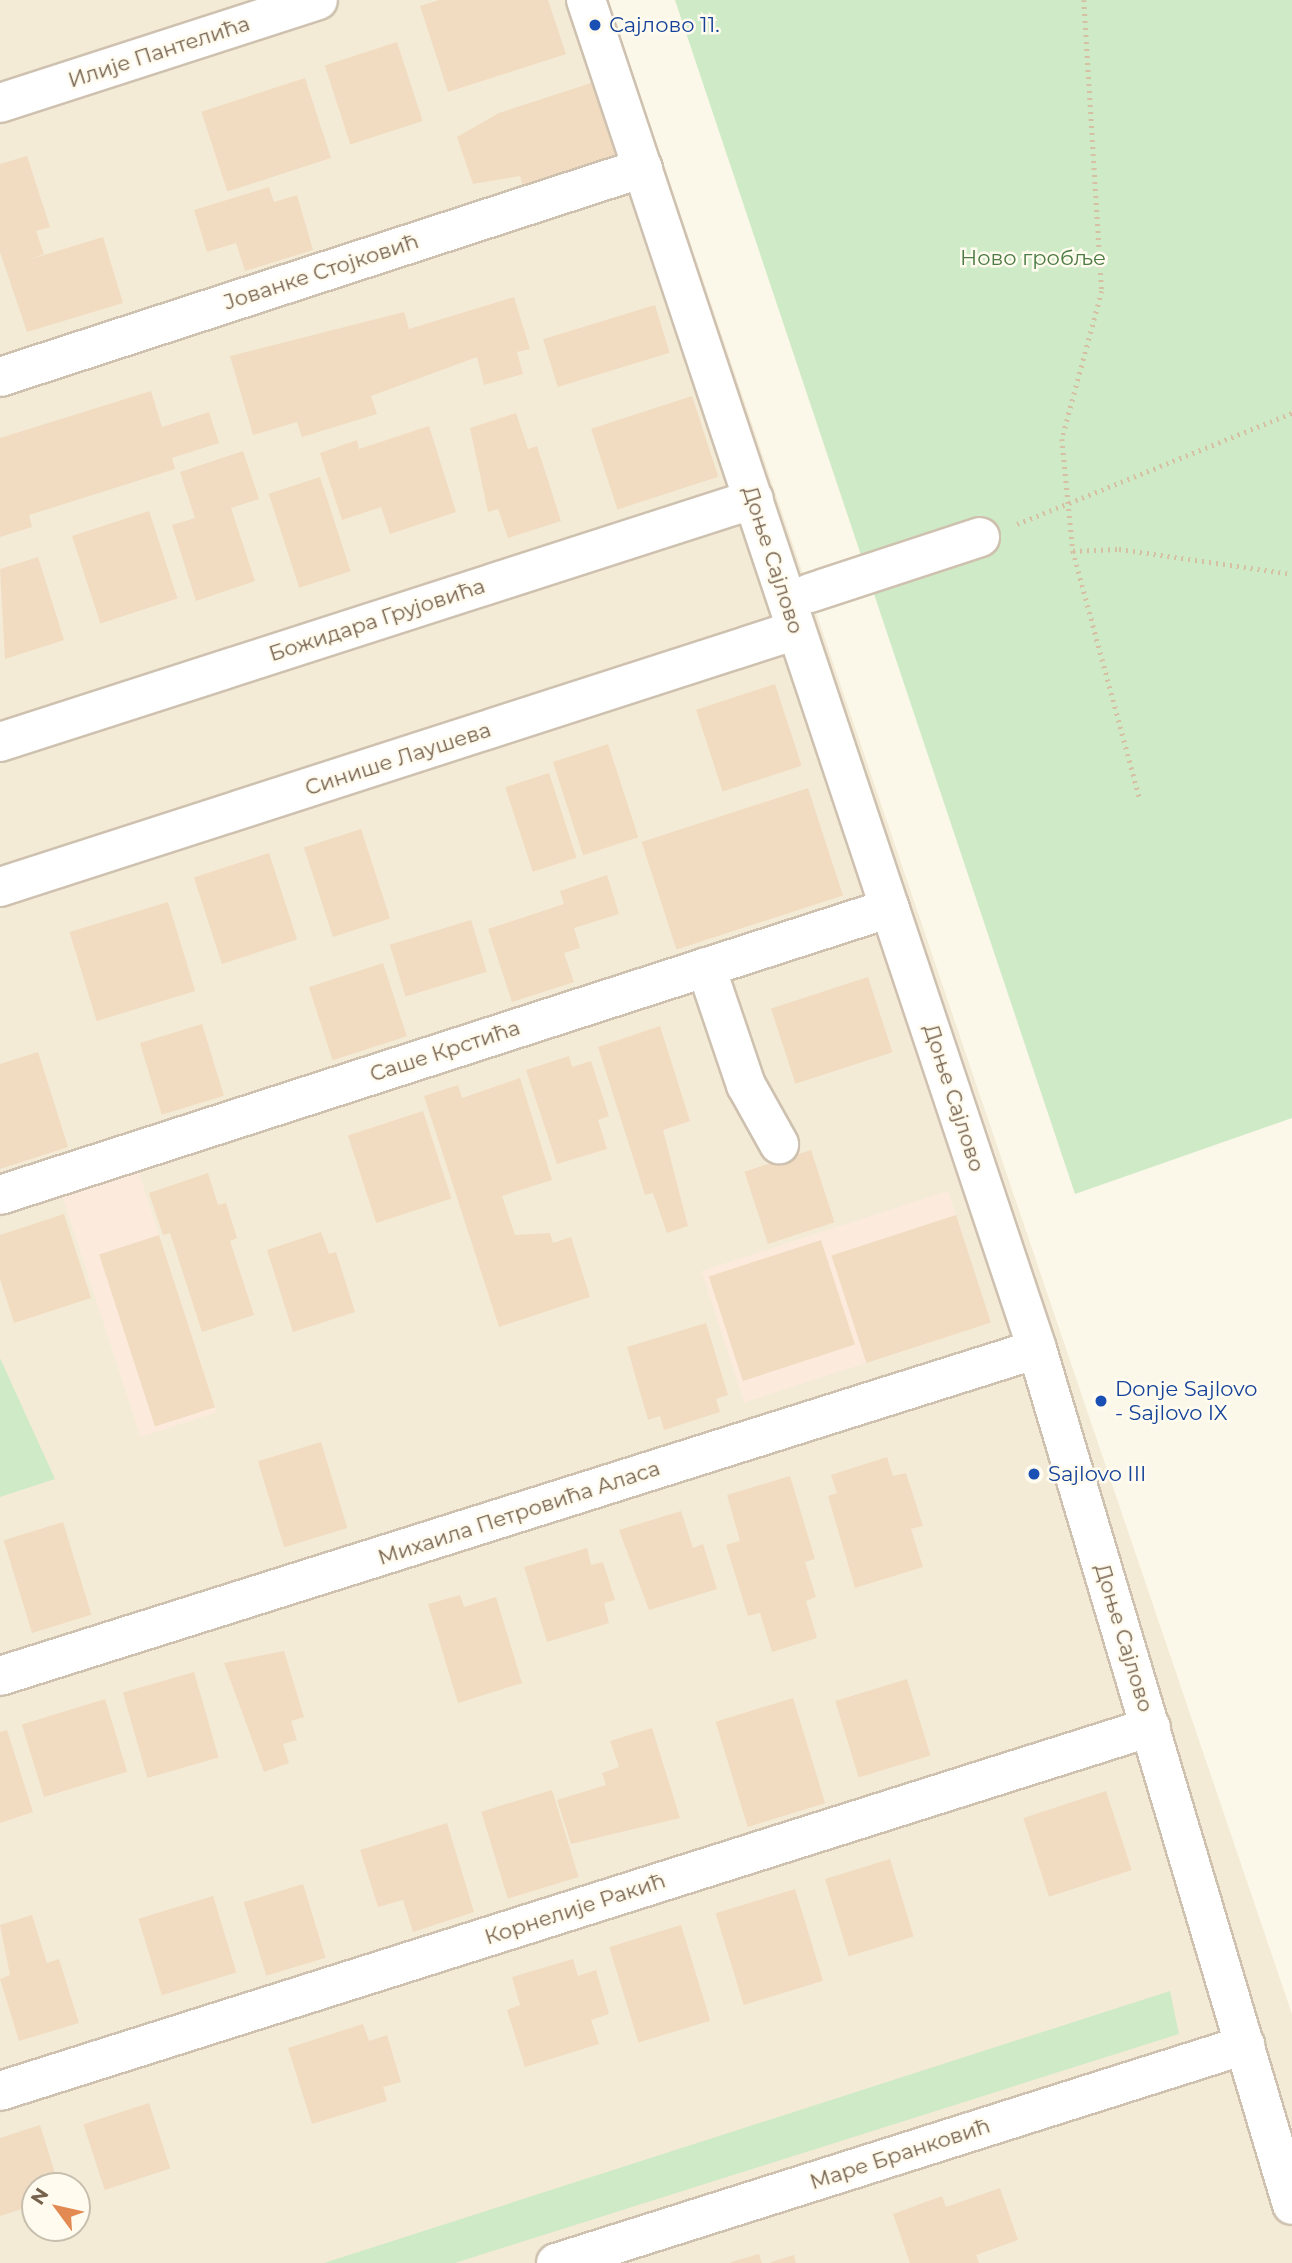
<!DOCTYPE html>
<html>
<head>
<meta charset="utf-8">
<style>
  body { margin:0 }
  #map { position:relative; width:1292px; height:2263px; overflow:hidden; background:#fcf8e9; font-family:Montserrat,sans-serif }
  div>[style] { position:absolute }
  .residential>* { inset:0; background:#f4ebd7 }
  .commercial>* { inset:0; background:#fcebdd; transform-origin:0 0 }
  .green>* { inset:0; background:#cfeac7 }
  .building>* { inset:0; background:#f1dcc1; transform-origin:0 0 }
  .path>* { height:4.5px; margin-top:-2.25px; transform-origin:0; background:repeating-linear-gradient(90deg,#d6c0a4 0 2px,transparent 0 7px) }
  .roads { filter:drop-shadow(2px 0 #cec1af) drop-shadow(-2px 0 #cec1af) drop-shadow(0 2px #cec1af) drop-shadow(0 -2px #cec1af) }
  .minor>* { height:38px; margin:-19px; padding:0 19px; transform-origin:19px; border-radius:19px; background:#fff }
  .dots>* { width:19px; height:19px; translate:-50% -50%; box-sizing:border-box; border:4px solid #fffbef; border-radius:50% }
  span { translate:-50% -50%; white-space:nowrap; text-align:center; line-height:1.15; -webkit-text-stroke:5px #fffbef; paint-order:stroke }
  .transit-label { font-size:21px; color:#164399 }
  .left { translate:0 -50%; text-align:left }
  .street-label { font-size:21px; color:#76624d }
  .park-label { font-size:21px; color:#4c7c44 }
  .north { position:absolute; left:21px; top:2172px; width:70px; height:70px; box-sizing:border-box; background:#fffbef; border:2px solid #c8beae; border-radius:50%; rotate:303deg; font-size:19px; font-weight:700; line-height:28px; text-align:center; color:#76624d }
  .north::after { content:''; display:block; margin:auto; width:24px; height:32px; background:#e28a51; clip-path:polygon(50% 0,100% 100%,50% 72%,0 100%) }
</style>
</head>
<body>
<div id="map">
  <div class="residential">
    <i style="clip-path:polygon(evenodd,0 0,608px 0,1292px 2014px,1292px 2263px,0 2263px,0 0,35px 2186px,77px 2186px,77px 2228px,35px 2228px,35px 2186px)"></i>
  </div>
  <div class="commercial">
    <i style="left:136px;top:1164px;width:261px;height:80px;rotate:72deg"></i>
    <i style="left:948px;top:1191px;width:138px;height:259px;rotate:72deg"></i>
  </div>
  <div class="green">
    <i style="clip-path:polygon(675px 0,1292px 0,1292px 1118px,1075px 1194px)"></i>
    <i style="clip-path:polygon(0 1358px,55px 1479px,0 1497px)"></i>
    <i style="clip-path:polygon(1170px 1991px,1179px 2034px,455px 2263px,324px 2263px)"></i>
  </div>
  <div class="building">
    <i style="clip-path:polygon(439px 0,548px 0,566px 54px,448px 92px,420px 6px)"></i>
    <i style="left:397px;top:42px;width:83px;height:76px;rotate:72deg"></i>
    <i style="left:305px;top:78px;width:84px;height:109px;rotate:72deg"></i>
    <i style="clip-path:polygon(594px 82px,622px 164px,526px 195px,520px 176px,473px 184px,457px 137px,499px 113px)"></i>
    <i style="clip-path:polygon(27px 156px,50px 227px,36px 231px,44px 254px,31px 259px,103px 237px,123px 303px,27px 332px,0 252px,0 164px)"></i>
    <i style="clip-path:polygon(269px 187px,274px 202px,297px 195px,313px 250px,245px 271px,236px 243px,207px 252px,194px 210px)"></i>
    <i style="clip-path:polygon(514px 297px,530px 349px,517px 352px,523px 374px,484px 385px,477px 357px,371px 396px,377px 414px,302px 437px,297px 422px,253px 435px,230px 356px,404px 312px,409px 329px)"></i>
    <i style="left:655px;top:305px;width:50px;height:117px;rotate:73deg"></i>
    <i style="clip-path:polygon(151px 391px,162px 427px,209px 412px,219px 443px,172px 458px,175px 469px,29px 515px,32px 527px,0 537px,0 438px)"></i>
    <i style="left:692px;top:396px;width:85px;height:106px;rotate:72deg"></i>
    <i style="clip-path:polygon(516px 413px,528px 449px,537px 446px,561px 521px,508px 538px,498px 509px,488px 512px,470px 428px)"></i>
    <i style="clip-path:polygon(429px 426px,456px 512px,390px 534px,381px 507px,342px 520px,320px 453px,357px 440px,359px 449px)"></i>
    <i style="clip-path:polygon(243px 451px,259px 499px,231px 508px,255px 581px,196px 601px,172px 525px,195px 518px,180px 472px)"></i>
    <i style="left:320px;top:477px;width:99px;height:54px;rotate:72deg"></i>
    <i style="left:149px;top:511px;width:92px;height:81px;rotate:72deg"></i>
    <i style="clip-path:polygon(38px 557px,64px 640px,5px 659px,0 569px)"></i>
    <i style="left:775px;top:684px;width:86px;height:83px;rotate:72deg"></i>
    <i style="left:608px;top:744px;width:98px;height:58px;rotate:72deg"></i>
    <i style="left:549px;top:773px;width:89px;height:46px;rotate:72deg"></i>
    <i style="left:808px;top:788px;width:113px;height:175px;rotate:72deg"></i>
    <i style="left:361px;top:829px;width:94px;height:60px;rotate:72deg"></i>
    <i style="left:269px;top:853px;width:91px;height:79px;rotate:72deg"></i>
    <i style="clip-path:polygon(607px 875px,619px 914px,574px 928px,580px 948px,564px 953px,574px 982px,512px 1002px,488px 929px,564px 904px,560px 891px)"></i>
    <i style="left:168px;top:902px;width:93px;height:103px;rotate:73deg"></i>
    <i style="left:471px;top:920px;width:54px;height:85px;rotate:73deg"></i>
    <i style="left:383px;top:963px;width:77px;height:78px;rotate:72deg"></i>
    <i style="left:868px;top:977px;width:79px;height:102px;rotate:72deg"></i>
    <i style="left:202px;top:1024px;width:75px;height:65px;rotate:73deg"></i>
    <i style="clip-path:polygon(660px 1026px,690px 1121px,663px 1130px,688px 1226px,667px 1233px,653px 1193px,645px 1195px,598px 1047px)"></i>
    <i style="clip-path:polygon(38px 1052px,68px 1147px,0 1169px,0 1064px)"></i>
    <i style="clip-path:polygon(569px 1056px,572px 1067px,591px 1061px,609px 1116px,598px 1120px,607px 1149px,557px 1164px,526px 1070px)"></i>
    <i style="clip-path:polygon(520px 1078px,552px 1180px,502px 1196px,515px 1235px,550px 1233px,553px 1243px,571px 1237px,590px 1297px,499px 1327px,424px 1096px,458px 1085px,462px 1098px)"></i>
    <i style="left:423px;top:1111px;width:92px;height:79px;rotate:72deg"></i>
    <i style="left:811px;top:1150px;width:76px;height:70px;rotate:72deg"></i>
    <i style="clip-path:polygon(208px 1173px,218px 1205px,226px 1203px,237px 1238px,230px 1241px,254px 1315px,202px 1332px,170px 1233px,163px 1235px,149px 1193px)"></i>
    <i style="clip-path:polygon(64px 1214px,91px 1298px,14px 1323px,0 1279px,0 1235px)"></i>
    <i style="left:956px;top:1215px;width:113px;height:131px;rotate:72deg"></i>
    <i style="clip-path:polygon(321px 1232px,329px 1254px,336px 1252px,355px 1312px,293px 1332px,267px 1250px)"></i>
    <i style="left:159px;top:1235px;width:181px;height:63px;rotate:72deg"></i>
    <i style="left:821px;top:1240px;width:110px;height:118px;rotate:72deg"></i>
    <i style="clip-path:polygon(706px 1323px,728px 1395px,716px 1399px,720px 1412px,664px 1430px,660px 1416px,648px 1420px,627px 1347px)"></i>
    <i style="left:321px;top:1442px;width:90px;height:66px;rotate:73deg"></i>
    <i style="clip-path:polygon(887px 1457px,893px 1476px,906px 1473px,923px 1526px,911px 1529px,923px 1567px,855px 1588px,828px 1496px,837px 1493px,831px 1475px)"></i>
    <i style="clip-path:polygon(790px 1476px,815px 1559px,805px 1562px,816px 1597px,806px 1601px,817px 1638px,772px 1652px,760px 1613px,748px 1616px,726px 1545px,740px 1541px,727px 1495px)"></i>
    <i style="clip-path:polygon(681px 1511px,693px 1548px,703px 1544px,717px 1589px,649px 1610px,619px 1530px)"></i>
    <i style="left:63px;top:1522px;width:97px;height:62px;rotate:73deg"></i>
    <i style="clip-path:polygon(587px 1548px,591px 1565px,603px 1562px,615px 1600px,604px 1603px,609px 1623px,547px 1642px,524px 1567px)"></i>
    <i style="clip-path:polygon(460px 1595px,464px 1607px,496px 1597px,522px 1683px,458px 1703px,428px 1604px)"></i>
    <i style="clip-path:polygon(284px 1651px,304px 1717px,291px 1721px,297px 1740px,283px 1744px,289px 1763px,264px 1772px,224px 1663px)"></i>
    <i style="left:194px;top:1672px;width:89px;height:74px;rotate:74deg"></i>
    <i style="left:907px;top:1679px;width:80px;height:75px;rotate:73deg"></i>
    <i style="left:793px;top:1698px;width:110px;height:81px;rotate:73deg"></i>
    <i style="left:105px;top:1699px;width:76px;height:87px;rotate:73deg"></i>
    <i style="clip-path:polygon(652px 1728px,680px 1818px,571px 1844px,557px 1800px,606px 1785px,602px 1773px,619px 1767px,610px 1741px)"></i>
    <i style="clip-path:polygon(7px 1730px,33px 1812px,0 1823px,0 1732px)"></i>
    <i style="left:552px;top:1790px;width:91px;height:74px;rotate:73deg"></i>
    <i style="left:1106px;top:1791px;width:83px;height:87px;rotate:72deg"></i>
    <i style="clip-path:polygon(447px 1823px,474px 1912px,413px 1932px,403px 1900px,378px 1907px,360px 1850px)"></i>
    <i style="left:890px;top:1859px;width:81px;height:68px;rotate:73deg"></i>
    <i style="left:303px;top:1884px;width:77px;height:62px;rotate:73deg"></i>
    <i style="left:795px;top:1889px;width:96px;height:83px;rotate:73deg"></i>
    <i style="left:213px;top:1896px;width:80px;height:78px;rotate:73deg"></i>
    <i style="clip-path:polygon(32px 1915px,47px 1963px,59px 1959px,79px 2023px,19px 2041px,0 1979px,10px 1975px,0 1925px)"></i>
    <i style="left:681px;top:1925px;width:100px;height:75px;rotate:73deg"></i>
    <i style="clip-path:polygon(573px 1959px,578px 1976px,596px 1970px,609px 2014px,591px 2020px,599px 2044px,525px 2067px,507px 2010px,520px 2005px,512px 1977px)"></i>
    <i style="clip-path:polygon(363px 2024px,369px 2041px,387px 2035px,401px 2082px,383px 2087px,387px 2101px,312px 2124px,288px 2048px)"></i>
    <i style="left:149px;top:2103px;width:69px;height:69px;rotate:72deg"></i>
    <i style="clip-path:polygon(40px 2125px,59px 2186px,35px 2186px,35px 2205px,0 2216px,0 2138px)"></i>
    <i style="clip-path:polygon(1000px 2188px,1018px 2240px,976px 2255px,979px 2263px,910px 2263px,893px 2214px,942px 2196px,946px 2207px)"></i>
    <i style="clip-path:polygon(759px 2254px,762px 2263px,731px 2263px,731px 2262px)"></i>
    <i style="clip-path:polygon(794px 2255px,796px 2263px,771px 2263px,771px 2262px)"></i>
  </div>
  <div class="path">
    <i style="left:1084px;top:0;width:292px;rotate:86.5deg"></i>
    <i style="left:1102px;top:291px;width:153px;rotate:105.1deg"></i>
    <i style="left:1062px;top:439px;width:113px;rotate:84.4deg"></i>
    <i style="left:1073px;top:551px;width:257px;rotate:74.9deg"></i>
    <i style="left:1017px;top:524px;width:297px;rotate:-22deg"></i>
    <i style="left:1073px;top:551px;width:46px;rotate:-2.5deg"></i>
    <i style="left:1119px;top:549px;width:175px;rotate:8.2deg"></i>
  </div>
  <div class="roads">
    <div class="minor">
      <i style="left:586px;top:0;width:1422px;rotate:71.51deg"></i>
      <i style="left:1037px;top:1349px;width:893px;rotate:73.41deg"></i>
      <i style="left:0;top:103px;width:334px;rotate:-17.9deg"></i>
      <i style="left:0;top:377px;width:676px;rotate:-18.01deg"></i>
      <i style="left:810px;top:593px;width:179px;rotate:-18.2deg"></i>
      <i style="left:0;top:742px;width:792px;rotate:-17.86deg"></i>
      <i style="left:0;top:887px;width:836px;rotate:-17.89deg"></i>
      <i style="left:706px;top:967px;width:125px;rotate:71.3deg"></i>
      <i style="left:746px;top:1085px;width:68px;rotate:60.8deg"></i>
      <i style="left:0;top:1195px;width:935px;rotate:-17.87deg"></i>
      <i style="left:0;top:1676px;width:1087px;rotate:-17.5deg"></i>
      <i style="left:0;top:2091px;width:1207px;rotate:-17.55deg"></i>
      <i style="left:556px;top:2263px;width:723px;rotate:-17.56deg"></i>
    </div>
  </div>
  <div class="dots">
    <i style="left:595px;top:25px;background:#1a4fb4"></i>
    <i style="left:1101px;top:1401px;background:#1a4fb4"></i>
    <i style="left:1034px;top:1474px;background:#1a4fb4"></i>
  </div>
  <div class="transit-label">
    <span class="left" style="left:609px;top:25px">Сајлово 11.</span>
    <span class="left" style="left:1115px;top:1401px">Donje Sajlovo<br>- Sajlovo IX</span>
    <span class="left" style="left:1048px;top:1474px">Sajlovo III</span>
  </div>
  <div class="street-label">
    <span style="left:159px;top:52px;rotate:-18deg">Илије Пантелића</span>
    <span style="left:321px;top:272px;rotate:-18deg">Јованке Стојковић</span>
    <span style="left:773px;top:560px;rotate:72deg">Доње Сајлово</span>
    <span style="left:377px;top:620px;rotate:-18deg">Божидара Грујовића</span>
    <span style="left:398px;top:759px;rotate:-18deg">Синише Лаушева</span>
    <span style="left:445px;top:1051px;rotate:-18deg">Саше Крстића</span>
    <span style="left:954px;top:1098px;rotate:72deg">Доње Сајлово</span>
    <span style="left:519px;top:1513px;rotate:-18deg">Михаила Петровића Аласа</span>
    <span style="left:1124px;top:1638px;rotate:73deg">Доње Сајлово</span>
    <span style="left:575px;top:1909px;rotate:-18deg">Корнелије Ракић</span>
    <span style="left:900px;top:2154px;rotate:-18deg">Маре Бранковић</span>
  </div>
  <div class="park-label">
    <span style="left:1033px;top:258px">Ново гробље</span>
  </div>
  <div class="north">N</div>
</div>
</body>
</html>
